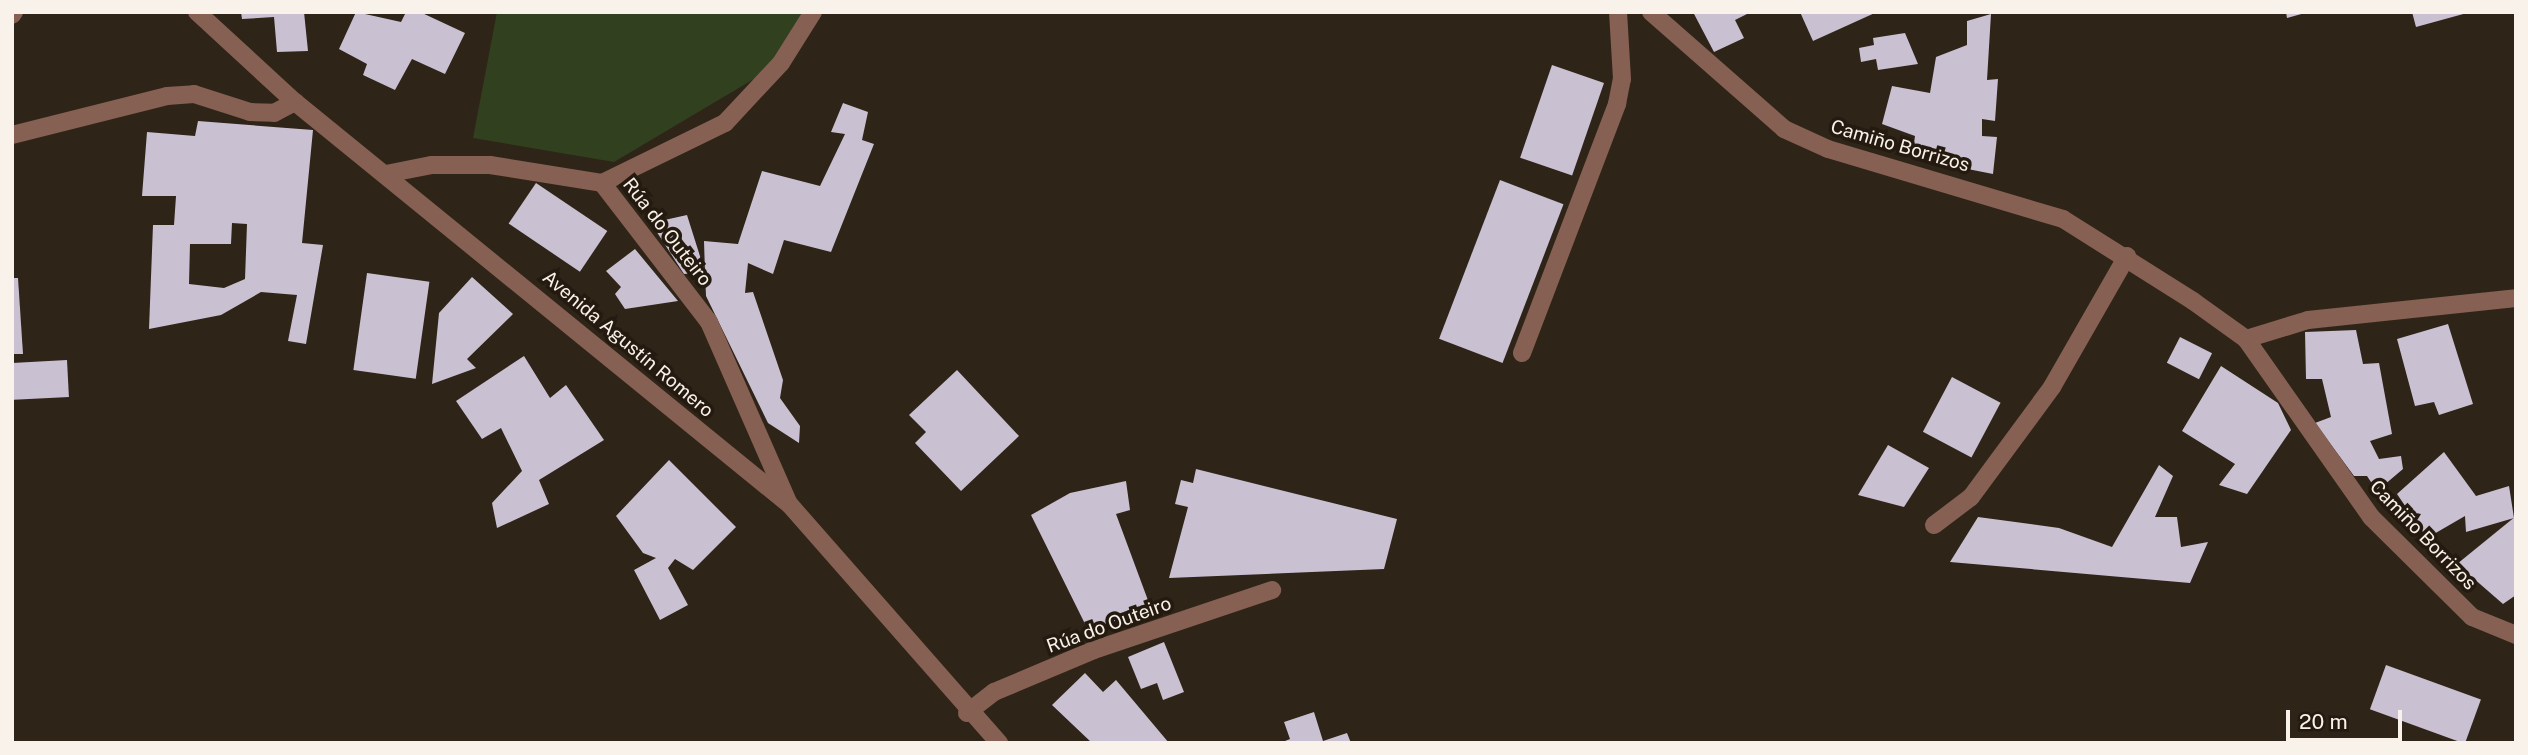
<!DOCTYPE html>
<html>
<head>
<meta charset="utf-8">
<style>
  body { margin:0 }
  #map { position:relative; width:2528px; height:755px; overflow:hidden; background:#2f2418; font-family:"Public Sans",sans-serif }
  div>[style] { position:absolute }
  .green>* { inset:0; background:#31401f }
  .building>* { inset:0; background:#c9c0d2; transform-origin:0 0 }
  .minor>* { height:18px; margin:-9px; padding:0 9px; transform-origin:9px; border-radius:9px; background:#866052 }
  span { translate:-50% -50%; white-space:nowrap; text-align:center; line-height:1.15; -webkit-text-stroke:7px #251a0f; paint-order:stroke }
  .street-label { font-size:19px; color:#f9f2ea }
  .frame { position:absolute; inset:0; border:14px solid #f9f2ea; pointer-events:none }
  .scale { position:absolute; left:2286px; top:710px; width:116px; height:32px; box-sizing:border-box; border:4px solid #f9f2ea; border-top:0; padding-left:9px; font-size:21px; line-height:24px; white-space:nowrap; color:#f9f2ea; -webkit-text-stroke:5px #251a0f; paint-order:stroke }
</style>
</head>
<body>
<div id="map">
  <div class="green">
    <i style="clip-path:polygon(497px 12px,810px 12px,781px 63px,614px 162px,473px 138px)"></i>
  </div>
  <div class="building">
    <i style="clip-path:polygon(241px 12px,304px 12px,308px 51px,277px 52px,274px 17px,242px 19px)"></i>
    <i style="clip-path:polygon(356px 12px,401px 22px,406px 12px,420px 12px,465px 33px,445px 74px,412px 59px,395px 90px,363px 75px,367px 64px,339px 49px)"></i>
    <i style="clip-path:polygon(1693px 12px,1751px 12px,1735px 20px,1744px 38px,1714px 52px)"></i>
    <i style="clip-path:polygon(1800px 12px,1877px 12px,1813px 41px)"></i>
    <i style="clip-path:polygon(2286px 12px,2305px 12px,2305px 13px,2287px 18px)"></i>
    <i style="clip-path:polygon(2412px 12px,2466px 12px,2467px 13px,2416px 27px)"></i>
    <i style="clip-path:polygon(1991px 14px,1987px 80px,1998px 79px,1995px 121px,1982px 119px,1982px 136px,1997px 137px,1993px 174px,1912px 158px,1915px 136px,1882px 124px,1892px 86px,1930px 93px,1936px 57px,1967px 45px,1967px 21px)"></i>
    <i style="clip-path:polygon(1905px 33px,1918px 64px,1878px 70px,1876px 59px,1861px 62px,1859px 48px,1874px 45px,1873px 38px)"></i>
    <i style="left:1552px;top:65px;width:55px;height:98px;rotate:19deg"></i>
    <i style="clip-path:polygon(843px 103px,868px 112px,862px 140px,874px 144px,831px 252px,784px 240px,773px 274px,748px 263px,745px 293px,753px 292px,783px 380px,780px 398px,800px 426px,799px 443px,768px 423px,706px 296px,705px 272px,684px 274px,651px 223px,687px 215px,705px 272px,704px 241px,738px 244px,762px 171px,820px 186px,845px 134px,831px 132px)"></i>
    <i style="clip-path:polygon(evenodd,198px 121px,313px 130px,302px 243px,323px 245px,306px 344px,288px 341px,297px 295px,261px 292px,221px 315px,149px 329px,153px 225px,174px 225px,176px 196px,142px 196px,147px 132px,195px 136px,198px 121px,232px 223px,247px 224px,245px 279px,224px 288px,189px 284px,190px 244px,231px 244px,232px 223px)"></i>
    <i style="left:1500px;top:180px;width:68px;height:170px;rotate:21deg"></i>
    <i style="left:536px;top:183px;width:86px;height:49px;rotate:34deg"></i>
    <i style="clip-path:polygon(635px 249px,678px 301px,625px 309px,615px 294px,621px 287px,606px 271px)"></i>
    <i style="left:367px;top:273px;width:63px;height:98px;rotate:8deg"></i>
    <i style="clip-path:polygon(472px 277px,513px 314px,467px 359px,476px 368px,432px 384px,439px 313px)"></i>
    <i style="clip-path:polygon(12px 278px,18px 278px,23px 354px,12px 354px)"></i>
    <i style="clip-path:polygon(2448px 324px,2473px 404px,2439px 415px,2434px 402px,2415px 406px,2397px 339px)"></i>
    <i style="clip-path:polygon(2356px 330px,2363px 364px,2379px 363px,2392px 434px,2370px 441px,2379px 459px,2401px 456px,2403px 469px,2377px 491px,2367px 476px,2354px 476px,2315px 423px,2331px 417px,2322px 379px,2306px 379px,2305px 332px)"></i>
    <i style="left:2180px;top:337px;width:36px;height:29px;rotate:27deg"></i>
    <i style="clip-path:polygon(524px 356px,550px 398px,566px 385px,604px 440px,539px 480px,549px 504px,497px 528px,492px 503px,522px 471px,501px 428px,482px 439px,456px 401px)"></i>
    <i style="left:67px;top:360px;width:37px;height:55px;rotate:87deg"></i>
    <i style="clip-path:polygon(2221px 366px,2278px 403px,2291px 430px,2247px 494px,2219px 485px,2235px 464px,2182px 431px)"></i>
    <i style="clip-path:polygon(957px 370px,1019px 436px,961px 491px,915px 443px,926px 432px,909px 415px)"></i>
    <i style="left:1952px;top:377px;width:55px;height:62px;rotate:28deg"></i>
    <i style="clip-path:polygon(1888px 445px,1929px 468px,1904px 507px,1858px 495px)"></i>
    <i style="clip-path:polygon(2444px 452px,2476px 496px,2509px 486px,2514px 518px,2466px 532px,2465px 516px,2427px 538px,2397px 494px)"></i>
    <i style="clip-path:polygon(669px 460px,736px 527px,693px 570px,675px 559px,668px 568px,688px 605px,660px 620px,634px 570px,656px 558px,643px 553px,616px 516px)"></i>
    <i style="clip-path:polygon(2159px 465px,2173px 476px,2155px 517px,2177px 517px,2181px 547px,2208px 542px,2190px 583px,1950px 562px,1978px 517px,2059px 528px,2112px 547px)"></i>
    <i style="clip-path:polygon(1196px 469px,1397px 519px,1384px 569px,1169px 578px,1188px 507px,1175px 504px,1181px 480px,1193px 483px)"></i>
    <i style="clip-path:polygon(1126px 481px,1130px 510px,1116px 514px,1149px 603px,1090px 634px,1031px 515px,1070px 493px)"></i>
    <i style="clip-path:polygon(2516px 516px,2516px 595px,2503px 604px,2457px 564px)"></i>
    <i style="clip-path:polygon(1164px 642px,1184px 692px,1163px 700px,1157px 683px,1141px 689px,1128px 657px)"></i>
    <i style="left:2386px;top:665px;width:101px;height:47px;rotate:20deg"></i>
    <i style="clip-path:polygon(1085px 673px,1103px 692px,1116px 680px,1169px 743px,1092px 743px,1052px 705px)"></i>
    <i style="clip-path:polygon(1314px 712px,1323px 741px,1347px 733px,1351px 743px,1280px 743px,1290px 739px,1284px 722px)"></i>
  </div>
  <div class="minor">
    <i style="left:197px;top:12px;width:133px;rotate:42.6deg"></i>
    <i style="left:295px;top:102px;width:638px;rotate:39.15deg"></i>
    <i style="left:790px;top:505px;width:317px;rotate:48.7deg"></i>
    <i style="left:1651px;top:12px;width:177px;rotate:41.3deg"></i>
    <i style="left:1784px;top:129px;width:48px;rotate:24.4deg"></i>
    <i style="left:1828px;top:149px;width:245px;rotate:16.6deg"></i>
    <i style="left:2063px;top:219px;width:154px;rotate:32.2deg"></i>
    <i style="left:2193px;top:301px;width:65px;rotate:35.6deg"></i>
    <i style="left:2246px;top:339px;width:218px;rotate:54.9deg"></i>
    <i style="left:2371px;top:517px;width:142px;rotate:44.7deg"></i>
    <i style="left:2472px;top:617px;width:48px;rotate:22.2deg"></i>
    <i style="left:12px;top:15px;width:4px;rotate:-56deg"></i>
    <i style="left:12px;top:135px;width:160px;rotate:-14.1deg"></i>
    <i style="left:167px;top:96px;width:27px;rotate:-4deg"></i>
    <i style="left:194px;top:94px;width:59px;rotate:17.8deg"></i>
    <i style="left:250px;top:112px;width:24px;rotate:2deg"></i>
    <i style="left:274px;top:113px;width:24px;rotate:-28deg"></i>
    <i style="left:386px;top:174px;width:47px;rotate:-11.1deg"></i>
    <i style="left:432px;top:165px;width:58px"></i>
    <i style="left:490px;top:165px;width:113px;rotate:9.1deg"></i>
    <i style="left:602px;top:183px;width:175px;rotate:52.4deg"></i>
    <i style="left:709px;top:322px;width:197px;rotate:66.3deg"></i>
    <i style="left:602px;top:183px;width:137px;rotate:-26deg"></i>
    <i style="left:725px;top:123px;width:82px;rotate:-47deg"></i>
    <i style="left:781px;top:63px;width:60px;rotate:-57.9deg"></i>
    <i style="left:2246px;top:339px;width:65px;rotate:-17deg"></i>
    <i style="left:2308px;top:320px;width:209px;rotate:-6deg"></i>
    <i style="left:1522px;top:353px;width:267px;rotate:-69.1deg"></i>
    <i style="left:1617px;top:104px;width:25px;rotate:-79deg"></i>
    <i style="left:1622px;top:79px;width:67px;rotate:-93.4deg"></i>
    <i style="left:1934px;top:525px;width:46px;rotate:-37.1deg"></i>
    <i style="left:1971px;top:497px;width:137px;rotate:-53.6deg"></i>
    <i style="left:2052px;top:387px;width:151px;rotate:-60.2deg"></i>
    <i style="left:967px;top:713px;width:34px;rotate:-38deg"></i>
    <i style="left:994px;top:692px;width:108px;rotate:-22.8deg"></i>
    <i style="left:1094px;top:650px;width:188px;rotate:-18.6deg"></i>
  </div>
  <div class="street-label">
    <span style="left:1900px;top:146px;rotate:16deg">Camiño Borrizos</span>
    <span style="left:667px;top:232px;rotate:52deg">Rúa do Outeiro</span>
    <span style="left:628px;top:344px;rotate:40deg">Avenida Agustín Romero</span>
    <span style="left:2423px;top:535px;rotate:46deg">Camiño Borrizos</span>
    <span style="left:1109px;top:625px;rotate:-20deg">Rúa do Outeiro</span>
  </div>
  <div class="frame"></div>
  <div class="scale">20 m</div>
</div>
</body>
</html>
